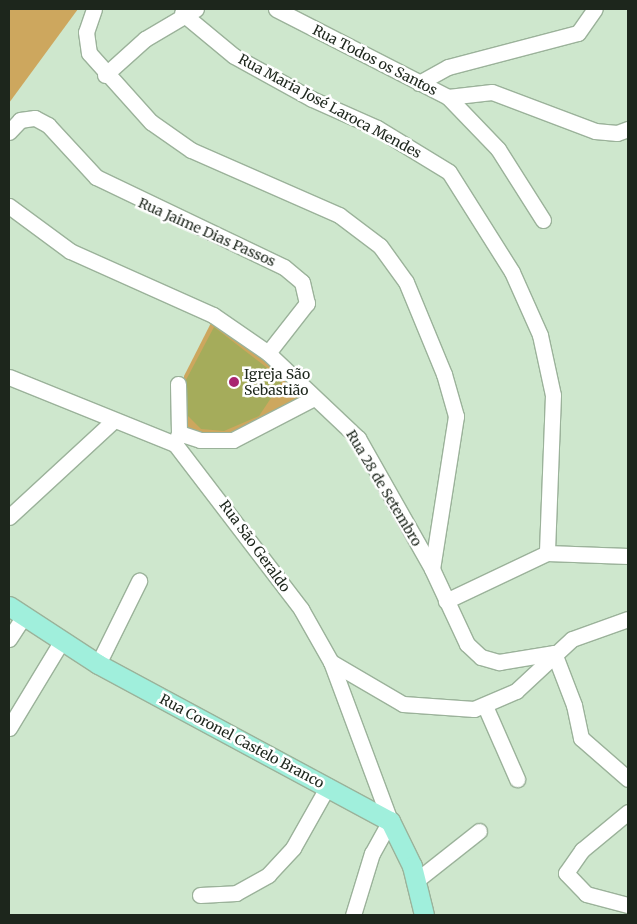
<!DOCTYPE html>
<html>
<head>
<meta charset="utf-8">
<style>
  body { margin:0 }
  #map { position:relative; width:637px; height:924px; overflow:hidden; background:#cee7cd; font-family:Merriweather,serif }
  div>[style] { position:absolute }
  .green>* { inset:0; background:#cda75e }
  .building>* { inset:0; background:#a5ac5b }
  .roads { filter:drop-shadow(1px 0 #9bb29a) drop-shadow(-1px 0 #9bb29a) drop-shadow(0 1px #9bb29a) drop-shadow(0 -1px #9bb29a) }
  .minor>* { height:15px; margin:-7.5px; padding:0 7.5px; transform-origin:7.5px; border-radius:7.5px; background:#fff }
  .major>* { height:19px; margin:-9.5px; padding:0 9.5px; transform-origin:9.5px; border-radius:9.5px; background:#a0efdc }
  .dots>* { width:14px; height:14px; translate:-50% -50%; box-sizing:border-box; border:2px solid #fff; border-radius:50% }
  span { translate:-50% -50%; white-space:nowrap; text-align:center; line-height:1.15; -webkit-text-stroke:5px #fff; paint-order:stroke }
  .street-label { font-size:14px; color:#1d261c }
  .poi-label { font-size:14px; color:#1d261c }
  .left { translate:0 -50%; text-align:left }
  .frame { position:absolute; inset:0; border:10px solid #1d261c; pointer-events:none }
</style>
</head>
<body>
<div id="map">
  <div class="green">
    <i style="clip-path:polygon(9px 9px,78px 9px,9px 103px)"></i>
    <i style="clip-path:polygon(213px 319px,255px 346px,305px 396px,231px 438px,198px 433px,183px 426px,184px 376px)"></i>
  </div>
  <div class="building">
    <i style="clip-path:polygon(214px 327px,283px 380px,259px 416px,224px 431px,201px 429px,188px 416px,186px 380px)"></i>
  </div>
  <div class="roads">
    <div class="minor">
      <i style="left:94px;top:9px;width:24px;rotate:109deg"></i>
      <i style="left:86px;top:32px;width:21px;rotate:82deg"></i>
      <i style="left:89px;top:53px;width:93px;rotate:48.1deg"></i>
      <i style="left:151px;top:122px;width:49px;rotate:35deg"></i>
      <i style="left:191px;top:150px;width:162px;rotate:23.7deg"></i>
      <i style="left:339px;top:215px;width:51px;rotate:37.1deg"></i>
      <i style="left:380px;top:246px;width:44px;rotate:54.2deg"></i>
      <i style="left:406px;top:282px;width:100px;rotate:67.6deg"></i>
      <i style="left:444px;top:374px;width:44px;rotate:74.1deg"></i>
      <i style="left:456px;top:416px;width:155px;rotate:98.9deg"></i>
      <i style="left:276px;top:9px;width:193px;rotate:27.1deg"></i>
      <i style="left:448px;top:97px;width:72px;rotate:46.1deg"></i>
      <i style="left:498px;top:149px;width:84px;rotate:57.6deg"></i>
      <i style="left:182px;top:13px;width:67px;rotate:39.6deg"></i>
      <i style="left:234px;top:56px;width:89px;rotate:28.9deg"></i>
      <i style="left:312px;top:99px;width:71px;rotate:24deg"></i>
      <i style="left:377px;top:128px;width:84px;rotate:31.4deg"></i>
      <i style="left:449px;top:172px;width:118px;rotate:57.8deg"></i>
      <i style="left:512px;top:272px;width:69px;rotate:66deg"></i>
      <i style="left:540px;top:335px;width:61px;rotate:77.8deg"></i>
      <i style="left:553px;top:395px;width:158px;rotate:92.2deg"></i>
      <i style="left:547px;top:553px;width:112px;rotate:154.6deg"></i>
      <i style="left:105px;top:75px;width:54px;rotate:-42deg"></i>
      <i style="left:145px;top:39px;width:59px;rotate:-30.5deg"></i>
      <i style="left:419px;top:83px;width:33px;rotate:-29deg"></i>
      <i style="left:448px;top:67px;width:134px;rotate:-14.7deg"></i>
      <i style="left:578px;top:33px;width:29px;rotate:-55deg"></i>
      <i style="left:448px;top:97px;width:44px;rotate:-6.5deg"></i>
      <i style="left:492px;top:92px;width:110px;rotate:20.7deg"></i>
      <i style="left:595px;top:131px;width:22px;rotate:5deg"></i>
      <i style="left:617px;top:133px;width:12px;rotate:-20deg"></i>
      <i style="left:9px;top:132px;width:16px;rotate:-47deg"></i>
      <i style="left:20px;top:120px;width:15px;rotate:-8deg"></i>
      <i style="left:35px;top:118px;width:15px;rotate:28deg"></i>
      <i style="left:48px;top:125px;width:71px;rotate:47.3deg"></i>
      <i style="left:96px;top:177px;width:208px;rotate:25.6deg"></i>
      <i style="left:284px;top:267px;width:23px;rotate:40deg"></i>
      <i style="left:302px;top:282px;width:22px;rotate:77deg"></i>
      <i style="left:307px;top:303px;width:63px;rotate:128deg"></i>
      <i style="left:9px;top:206px;width:76px;rotate:36.4deg"></i>
      <i style="left:70px;top:251px;width:157px;rotate:24.1deg"></i>
      <i style="left:213px;top:315px;width:67px;rotate:34.6deg"></i>
      <i style="left:268px;top:353px;width:124px;rotate:43.4deg"></i>
      <i style="left:358px;top:438px;width:150px;rotate:60.5deg"></i>
      <i style="left:432px;top:569px;width:83px;rotate:65deg"></i>
      <i style="left:467px;top:644px;width:19px;rotate:43deg"></i>
      <i style="left:481px;top:657px;width:19px;rotate:16deg"></i>
      <i style="left:499px;top:662px;width:56px;rotate:-9.3deg"></i>
      <i style="left:9px;top:377px;width:179px;rotate:22deg"></i>
      <i style="left:175px;top:444px;width:208px;rotate:52.6deg"></i>
      <i style="left:301px;top:609px;width:61px;rotate:60.5deg"></i>
      <i style="left:331px;top:662px;width:170px;rotate:69.6deg"></i>
      <i style="left:390px;top:821px;width:37px;rotate:119deg"></i>
      <i style="left:372px;top:853px;width:65px;rotate:107deg"></i>
      <i style="left:178px;top:384px;width:49px;rotate:88.8deg"></i>
      <i style="left:175px;top:444px;width:12px;rotate:-70deg"></i>
      <i style="left:179px;top:433px;width:22px;rotate:18deg"></i>
      <i style="left:200px;top:440px;width:33px"></i>
      <i style="left:233px;top:440px;width:91px;rotate:-27.4deg"></i>
      <i style="left:9px;top:517px;width:142px;rotate:-42.7deg"></i>
      <i style="left:547px;top:553px;width:81px;rotate:2.1deg"></i>
      <i style="left:9px;top:639px;width:27px;rotate:-57deg"></i>
      <i style="left:554px;top:653px;width:56px;rotate:69deg"></i>
      <i style="left:574px;top:705px;width:34px;rotate:78deg"></i>
      <i style="left:581px;top:738px;width:62px;rotate:41.1deg"></i>
      <i style="left:331px;top:662px;width:83px;rotate:30.3deg"></i>
      <i style="left:403px;top:704px;width:71px;rotate:4deg"></i>
      <i style="left:474px;top:709px;width:46px;rotate:-23.2deg"></i>
      <i style="left:516px;top:691px;width:76px;rotate:-42.9deg"></i>
      <i style="left:572px;top:639px;width:59px;rotate:-19.7deg"></i>
      <i style="left:98px;top:664px;width:93px;rotate:-63.7deg"></i>
      <i style="left:485px;top:706px;width:80px;rotate:66.3deg"></i>
      <i style="left:9px;top:728px;width:100px;rotate:-58.8deg"></i>
      <i style="left:628px;top:812px;width:60px;rotate:140.4deg"></i>
      <i style="left:582px;top:850px;width:28px;rotate:125deg"></i>
      <i style="left:566px;top:873px;width:29px;rotate:46deg"></i>
      <i style="left:586px;top:894px;width:43px;rotate:14.7deg"></i>
      <i style="left:417px;top:880px;width:79px;rotate:-38.3deg"></i>
      <i style="left:200px;top:895px;width:36px;rotate:-3deg"></i>
      <i style="left:236px;top:893px;width:37px;rotate:-29deg"></i>
      <i style="left:268px;top:875px;width:37px;rotate:-47deg"></i>
      <i style="left:293px;top:848px;width:71px;rotate:-60.6deg"></i>
    </div>
    <div class="major">
      <i style="left:9px;top:606px;width:106px;rotate:33.1deg"></i>
      <i style="left:98px;top:664px;width:332px;rotate:28.3deg"></i>
      <i style="left:390px;top:821px;width:50px;rotate:63.9deg"></i>
      <i style="left:412px;top:866px;width:50px;rotate:76.2deg"></i>
    </div>
  </div>
  <div class="dots">
    <i style="left:234px;top:382px;background:#a92570"></i>
  </div>
  <div class="street-label">
    <span style="left:375px;top:60px;rotate:27deg">Rua Todos os Santos</span>
    <span style="left:330px;top:106px;rotate:28deg">Rua Maria José Laroca Mendes</span>
    <span style="left:207px;top:232px;rotate:24deg">Rua Jaime Dias Passos</span>
    <span style="left:384px;top:488px;rotate:59deg">Rua 28 de Setembro</span>
    <span style="left:255px;top:546px;rotate:54deg">Rua São Geraldo</span>
    <span style="left:242px;top:741px;rotate:28deg">Rua Coronel Castelo Branco</span>
  </div>
  <div class="poi-label">
    <span class="left" style="left:244px;top:382px">Igreja São<br>Sebastião</span>
  </div>
  <div class="frame"></div>
</div>
</body>
</html>
